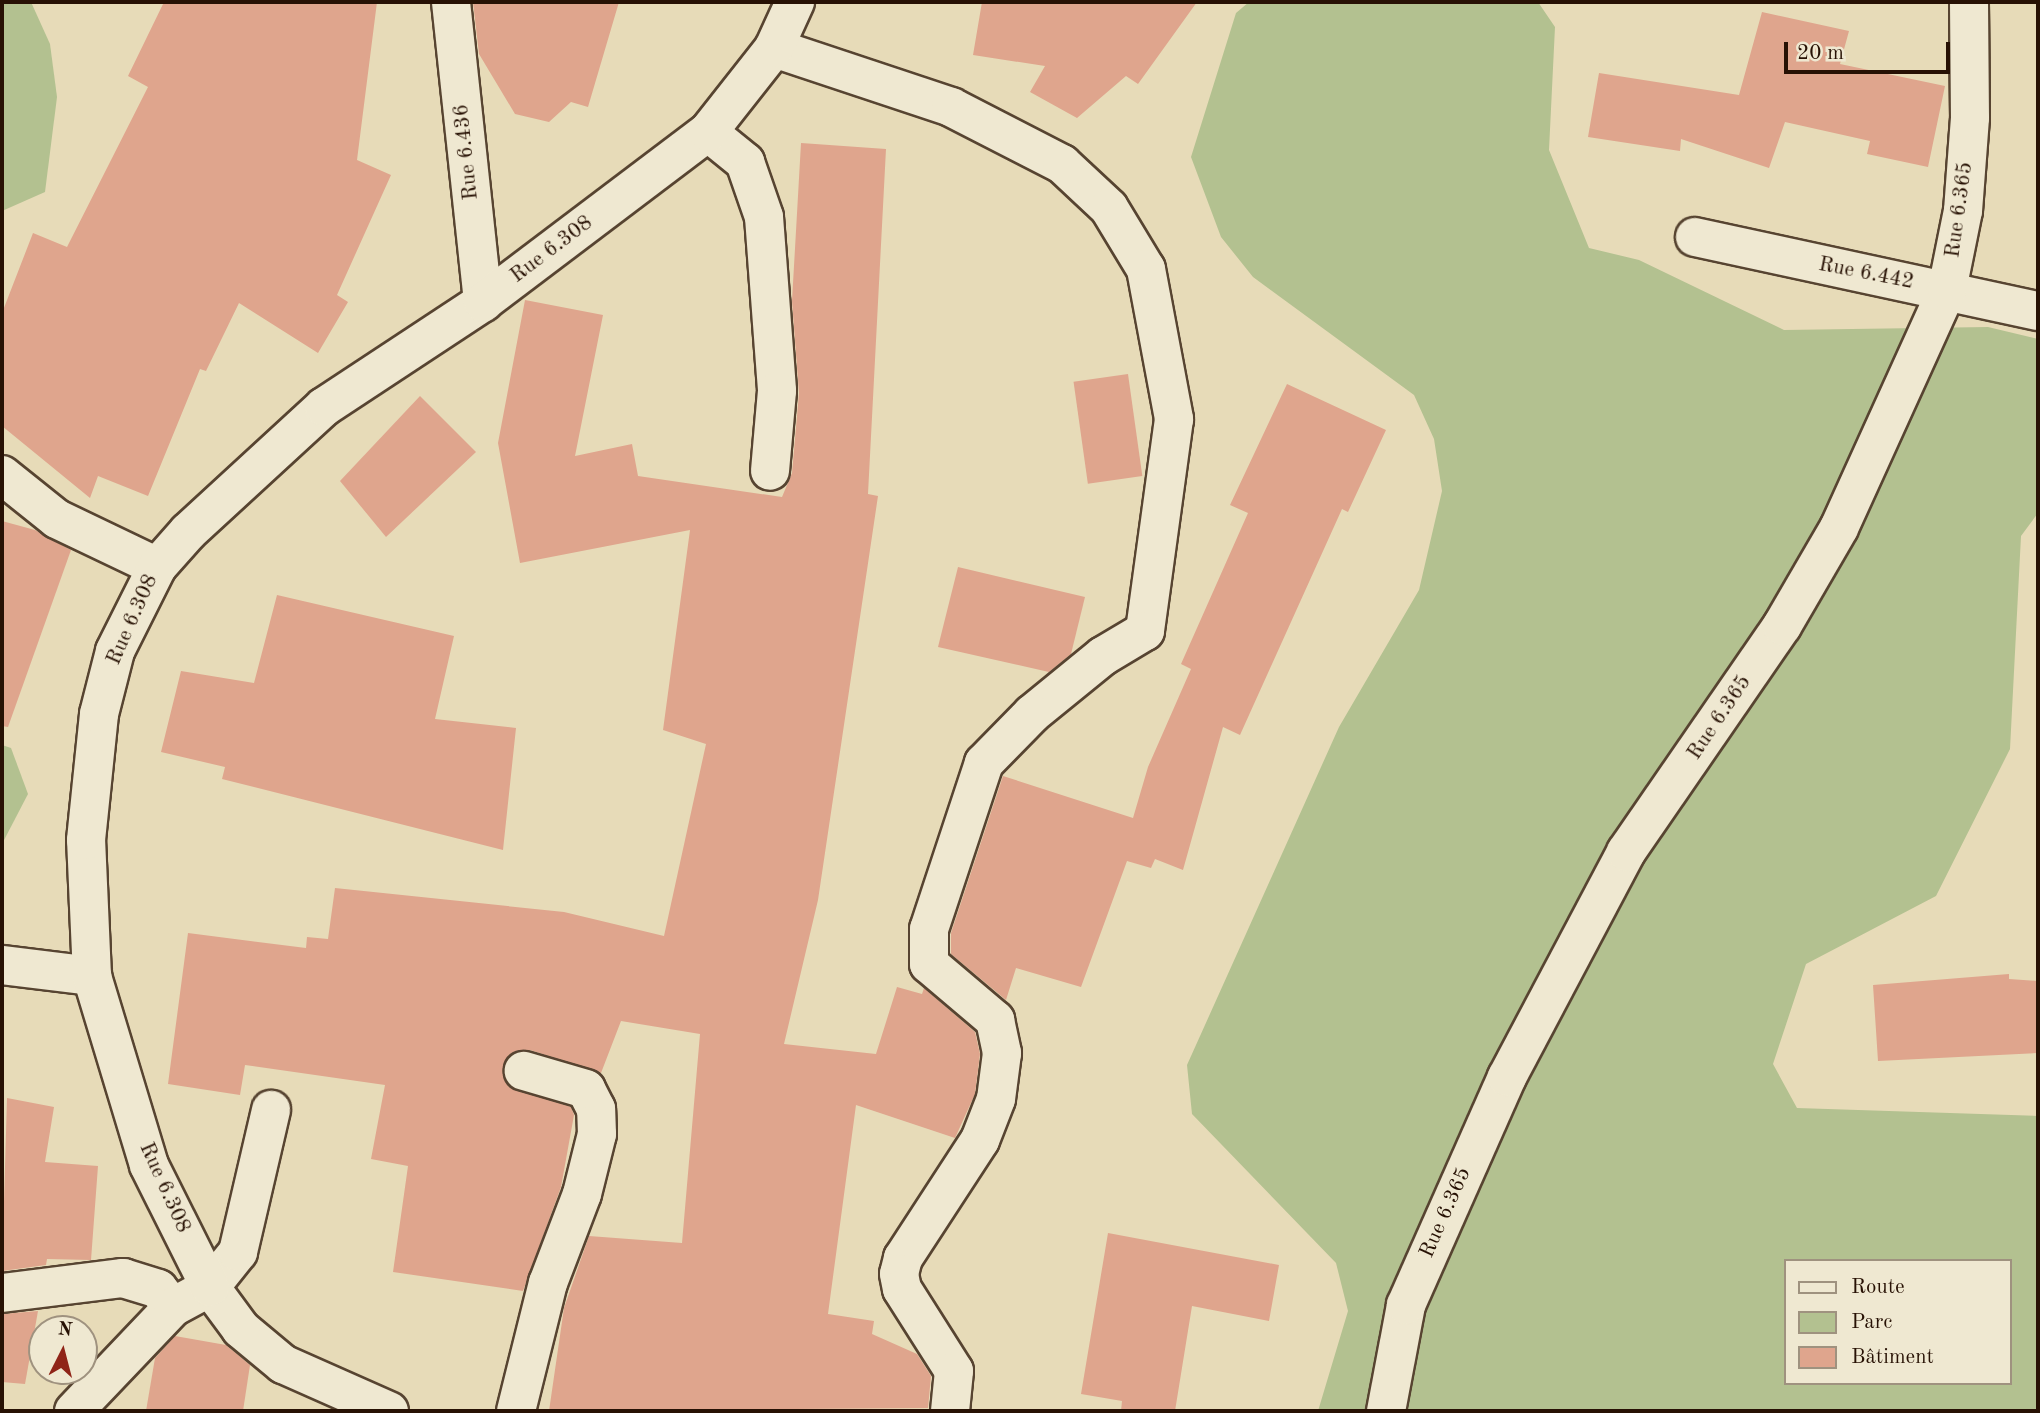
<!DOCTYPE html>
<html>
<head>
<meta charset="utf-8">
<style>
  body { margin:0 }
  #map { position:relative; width:2040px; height:1413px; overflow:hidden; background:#e7dbb8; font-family:"Old Standard TT",serif }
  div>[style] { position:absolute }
  .green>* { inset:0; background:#b3c190 }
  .building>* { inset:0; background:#dfa58d; transform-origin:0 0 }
  .roads { filter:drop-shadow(2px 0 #574431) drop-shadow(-2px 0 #574431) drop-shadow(0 2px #574431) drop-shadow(0 -2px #574431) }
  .minor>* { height:38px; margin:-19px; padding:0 19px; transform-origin:19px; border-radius:19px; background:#efe8d1 }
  span { translate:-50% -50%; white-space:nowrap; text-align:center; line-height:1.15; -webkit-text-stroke:5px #efe8d1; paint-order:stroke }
  .street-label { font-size:21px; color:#271104 }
  .frame { position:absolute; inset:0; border:4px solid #271104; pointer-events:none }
  .legend { position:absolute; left:1784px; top:1259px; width:228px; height:126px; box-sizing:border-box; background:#efe8d1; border:2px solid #9f927f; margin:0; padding:9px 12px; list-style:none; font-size:21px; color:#271104 }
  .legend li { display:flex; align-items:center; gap:14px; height:35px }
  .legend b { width:35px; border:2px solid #9f927f }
  .north { position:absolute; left:28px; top:1315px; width:70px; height:70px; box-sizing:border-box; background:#efe8d1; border:2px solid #9f927f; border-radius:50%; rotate:6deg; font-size:19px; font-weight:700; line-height:28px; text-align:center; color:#271104 }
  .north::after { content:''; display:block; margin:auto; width:24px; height:32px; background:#8f2418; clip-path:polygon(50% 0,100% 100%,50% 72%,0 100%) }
  .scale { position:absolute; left:1784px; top:42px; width:166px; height:32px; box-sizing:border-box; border:4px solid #271104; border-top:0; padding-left:9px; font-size:21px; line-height:24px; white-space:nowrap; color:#271104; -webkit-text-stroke:5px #efe8d1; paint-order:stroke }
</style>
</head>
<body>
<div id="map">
  <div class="green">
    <i style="clip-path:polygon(2px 2px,31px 2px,50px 44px,57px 97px,45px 192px,2px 211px)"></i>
    <i style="clip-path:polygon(evenodd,1249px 2px,1538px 2px,1555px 27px,1549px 150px,1589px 248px,1639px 260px,1784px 330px,1988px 327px,2038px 339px,2038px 513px,2021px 536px,2010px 749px,1936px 896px,1806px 964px,1773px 1064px,1797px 1108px,2038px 1116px,2038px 1411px,1318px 1411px,1348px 1311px,1336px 1263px,1192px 1114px,1187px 1065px,1339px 727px,1419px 590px,1442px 491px,1434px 439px,1414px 395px,1253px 277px,1221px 237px,1191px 157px,1236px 13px,1249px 2px,1786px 1261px,2010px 1261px,2010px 1383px,1786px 1383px,1786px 1261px)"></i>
    <i style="clip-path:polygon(2px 745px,11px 748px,28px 794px,2px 844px)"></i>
  </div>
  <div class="building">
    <i style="clip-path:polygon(164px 2px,377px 2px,357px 160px,391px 175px,337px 295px,348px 302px,318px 353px,239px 303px,206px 371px,200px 369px,148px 496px,98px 476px,90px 498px,2px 426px,2px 313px,33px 233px,67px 247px,148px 87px,128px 76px)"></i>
    <i style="clip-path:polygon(473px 2px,619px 2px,588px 107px,571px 102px,549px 122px,515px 114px,479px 54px)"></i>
    <i style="clip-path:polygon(982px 2px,1197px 2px,1138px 84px,1126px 76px,1077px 118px,1030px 92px,1045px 66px,973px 55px)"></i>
    <i style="clip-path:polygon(1762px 12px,1849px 31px,1840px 64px,1945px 86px,1928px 167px,1867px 154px,1870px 141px,1785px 122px,1769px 168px,1681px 139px,1680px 151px,1588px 137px,1599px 73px,1739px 95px)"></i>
    <i style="clip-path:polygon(801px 143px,886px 149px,868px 494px,878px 496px,818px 900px,784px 1044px,876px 1054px,897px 987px,922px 994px,924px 988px,975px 1032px,980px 1054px,975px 1094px,955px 1138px,856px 1105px,828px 1314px,874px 1321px,872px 1334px,917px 1354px,931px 1376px,928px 1408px,549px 1411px,564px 1308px,589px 1236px,682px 1243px,700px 1034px,621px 1021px,601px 1073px,530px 1050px,509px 1055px,503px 1076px,509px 1087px,571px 1107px,574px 1115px,561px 1187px,523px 1291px,393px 1272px,408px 1166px,371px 1159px,385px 1085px,245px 1065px,240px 1095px,168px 1084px,188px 933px,306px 948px,307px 937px,328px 939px,335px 888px,564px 912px,664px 936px,706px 744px,663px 730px,690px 530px,520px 563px,498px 443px,525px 300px,603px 315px,575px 456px,632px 444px,638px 476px,782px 497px,792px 473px,799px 393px,792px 301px)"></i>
    <i style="left:1128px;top:374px;width:103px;height:55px;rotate:82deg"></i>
    <i style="clip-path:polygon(1287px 384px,1386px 430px,1348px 512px,1342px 509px,1240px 735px,1223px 727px,1183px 870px,1155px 859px,1151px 868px,1127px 861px,1081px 987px,1016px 968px,1006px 1000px,951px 954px,951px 933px,1003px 776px,1133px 818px,1148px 767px,1191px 669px,1181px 664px,1248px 513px,1230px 505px)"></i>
    <i style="clip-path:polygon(420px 396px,476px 452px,386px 537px,340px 481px)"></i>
    <i style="clip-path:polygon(2px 521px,35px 530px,71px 550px,8px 727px,2px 726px)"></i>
    <i style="clip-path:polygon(958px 567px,1085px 597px,1071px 654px,1049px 672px,938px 647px)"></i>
    <i style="clip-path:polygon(277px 595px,454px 636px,435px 719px,516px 728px,503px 850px,222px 779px,225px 767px,161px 752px,181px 671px,254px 683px)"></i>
    <i style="clip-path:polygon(2009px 974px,2009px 979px,2038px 981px,2038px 1053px,1878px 1061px,1873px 985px)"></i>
    <i style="clip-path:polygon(7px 1098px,54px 1107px,45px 1162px,98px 1166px,91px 1260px,47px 1259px,46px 1265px,2px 1271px)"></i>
    <i style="clip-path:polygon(1108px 1233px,1279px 1265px,1269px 1321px,1192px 1306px,1175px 1411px,1121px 1411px,1122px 1401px,1081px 1394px)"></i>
    <i style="clip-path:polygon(38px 1311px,25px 1384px,2px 1382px,2px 1314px)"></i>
    <i style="clip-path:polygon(175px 1336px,226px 1345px,250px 1365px,243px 1411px,146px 1411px,155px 1358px)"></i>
  </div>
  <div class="roads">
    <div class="minor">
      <i style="left:451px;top:2px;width:302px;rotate:83.9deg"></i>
      <i style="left:774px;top:48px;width:187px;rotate:18.4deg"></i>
      <i style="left:951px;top:107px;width:125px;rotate:27.2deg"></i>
      <i style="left:1062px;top:164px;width:64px;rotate:43.1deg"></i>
      <i style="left:1109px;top:208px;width:71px;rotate:58.8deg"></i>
      <i style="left:1146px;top:269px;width:153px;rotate:79.4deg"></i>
      <i style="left:1174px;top:419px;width:214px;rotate:97.8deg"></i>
      <i style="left:1145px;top:631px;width:49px;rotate:149.2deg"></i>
      <i style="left:1103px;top:656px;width:92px;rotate:140.8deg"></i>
      <i style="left:1032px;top:714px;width:69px;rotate:134.4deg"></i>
      <i style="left:984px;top:763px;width:175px;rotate:108.3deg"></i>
      <i style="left:929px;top:929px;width:35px;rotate:90deg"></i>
      <i style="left:929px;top:964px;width:87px;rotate:40.3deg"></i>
      <i style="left:995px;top:1020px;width:34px;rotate:78deg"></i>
      <i style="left:1002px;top:1053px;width:46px;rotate:97.4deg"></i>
      <i style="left:996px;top:1099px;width:44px;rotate:111.3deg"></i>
      <i style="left:980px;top:1140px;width:141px;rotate:123.1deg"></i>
      <i style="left:903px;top:1258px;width:16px;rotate:104deg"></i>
      <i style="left:899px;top:1274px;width:15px;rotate:79deg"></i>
      <i style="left:902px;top:1289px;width:97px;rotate:57.6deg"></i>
      <i style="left:954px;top:1371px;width:40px;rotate:95.7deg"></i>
      <i style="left:708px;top:132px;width:48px;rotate:39deg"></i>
      <i style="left:745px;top:162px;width:58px;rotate:70.9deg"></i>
      <i style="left:764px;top:217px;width:174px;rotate:85.7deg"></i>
      <i style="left:777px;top:391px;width:80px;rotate:95deg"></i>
      <i style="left:1695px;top:237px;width:351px;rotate:12.2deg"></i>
      <i style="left:2px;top:475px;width:70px;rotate:38.7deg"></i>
      <i style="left:57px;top:519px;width:111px;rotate:25.6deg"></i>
      <i style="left:2px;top:965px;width:91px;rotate:7deg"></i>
      <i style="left:2px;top:1293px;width:122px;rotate:-7.1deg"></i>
      <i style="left:123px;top:1278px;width:37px;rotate:17deg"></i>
      <i style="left:158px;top:1289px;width:23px;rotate:50deg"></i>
      <i style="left:74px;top:1411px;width:144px;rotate:-46.4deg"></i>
      <i style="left:173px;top:1307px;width:42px;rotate:-28.4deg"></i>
      <i style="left:210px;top:1287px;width:45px;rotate:-51.3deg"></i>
      <i style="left:238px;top:1252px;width:146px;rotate:-76.9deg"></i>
      <i style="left:389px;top:1411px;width:116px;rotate:-156.1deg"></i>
      <i style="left:283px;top:1364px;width:55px;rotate:-140.2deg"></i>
      <i style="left:241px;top:1329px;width:52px;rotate:-126.4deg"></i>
      <i style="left:210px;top:1287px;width:136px;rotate:-116.6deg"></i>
      <i style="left:149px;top:1165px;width:197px;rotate:-106.8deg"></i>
      <i style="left:92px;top:976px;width:136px;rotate:-92.5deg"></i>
      <i style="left:86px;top:840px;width:127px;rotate:-84.1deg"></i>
      <i style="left:99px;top:714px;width:65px;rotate:-75.7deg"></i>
      <i style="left:115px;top:651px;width:94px;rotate:-63.4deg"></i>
      <i style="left:157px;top:567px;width:47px;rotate:-48.5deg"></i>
      <i style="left:188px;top:532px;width:185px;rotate:-42.6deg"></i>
      <i style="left:324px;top:407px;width:191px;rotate:-33.4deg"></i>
      <i style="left:483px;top:302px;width:282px;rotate:-37.1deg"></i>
      <i style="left:708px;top:132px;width:107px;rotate:-51.8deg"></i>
      <i style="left:774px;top:48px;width:51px;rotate:-65.5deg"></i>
      <i style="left:516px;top:1411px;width:132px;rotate:-76deg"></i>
      <i style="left:548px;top:1283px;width:95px;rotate:-69.1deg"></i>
      <i style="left:582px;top:1194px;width:62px;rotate:-76deg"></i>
      <i style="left:597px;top:1134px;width:25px;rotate:-92deg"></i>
      <i style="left:596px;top:1109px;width:22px;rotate:-117deg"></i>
      <i style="left:586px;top:1089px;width:65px;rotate:-163.8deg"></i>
      <i style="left:1386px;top:1411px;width:108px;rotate:-79.3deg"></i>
      <i style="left:1406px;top:1305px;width:249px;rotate:-66.1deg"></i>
      <i style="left:1507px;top:1077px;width:255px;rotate:-62.1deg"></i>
      <i style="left:1626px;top:852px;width:275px;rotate:-55.4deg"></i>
      <i style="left:1782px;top:626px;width:113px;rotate:-59.8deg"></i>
      <i style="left:1839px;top:528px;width:261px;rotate:-65.6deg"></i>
      <i style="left:1947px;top:290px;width:81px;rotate:-78.6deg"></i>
      <i style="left:1963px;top:211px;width:93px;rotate:-85.7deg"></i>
      <i style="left:1970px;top:118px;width:116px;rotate:-90.5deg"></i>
    </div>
  </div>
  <div class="street-label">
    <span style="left:467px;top:152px;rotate:-96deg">Rue 6.436</span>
    <span style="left:1960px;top:210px;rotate:-82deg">Rue 6.365</span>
    <span style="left:552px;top:250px;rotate:-37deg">Rue 6.308</span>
    <span style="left:1866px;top:274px;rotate:11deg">Rue 6.442</span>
    <span style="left:133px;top:620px;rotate:-66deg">Rue 6.308</span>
    <span style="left:1720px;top:718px;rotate:-56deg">Rue 6.365</span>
    <span style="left:164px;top:1188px;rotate:66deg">Rue 6.308</span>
    <span style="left:1446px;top:1213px;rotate:-66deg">Rue 6.365</span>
  </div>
  <div class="frame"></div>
  <ul class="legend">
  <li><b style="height:9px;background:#efe8d1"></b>Route</li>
  <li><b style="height:19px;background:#b3c190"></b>Parc</li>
  <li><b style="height:19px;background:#dfa58d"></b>Bâtiment</li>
  </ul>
  <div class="north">N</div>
  <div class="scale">20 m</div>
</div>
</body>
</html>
